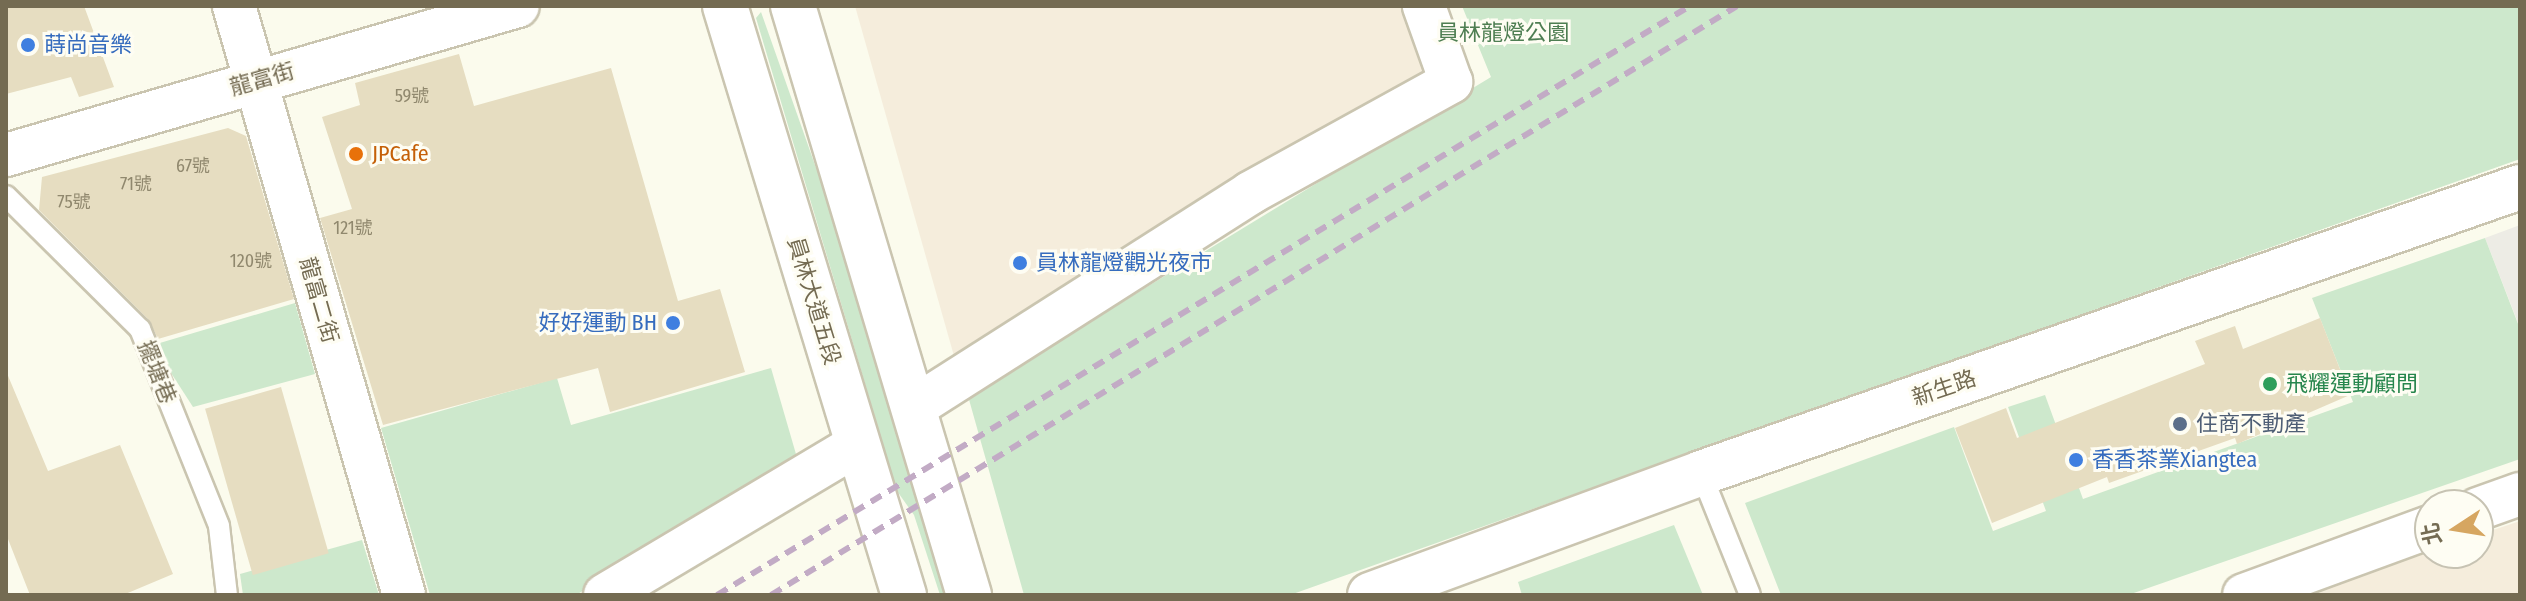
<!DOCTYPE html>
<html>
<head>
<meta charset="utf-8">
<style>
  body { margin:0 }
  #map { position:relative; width:2526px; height:601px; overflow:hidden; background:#fbfbed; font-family:"Fira Sans Condensed","Noto Sans TC",sans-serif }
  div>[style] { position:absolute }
  .commercial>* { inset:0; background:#f5eddc }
  .industrial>* { inset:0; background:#edece5 }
  .green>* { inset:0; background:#cde8cc }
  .building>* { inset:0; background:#e6ddc1; transform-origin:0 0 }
  .roads { filter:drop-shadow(2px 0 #cac5b0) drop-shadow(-2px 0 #cac5b0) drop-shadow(0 2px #cac5b0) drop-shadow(0 -2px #cac5b0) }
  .lane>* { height:20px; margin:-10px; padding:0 10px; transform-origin:10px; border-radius:10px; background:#fff }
  .street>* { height:42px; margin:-21px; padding:0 21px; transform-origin:21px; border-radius:21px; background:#fff }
  .secondary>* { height:44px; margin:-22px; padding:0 22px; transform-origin:22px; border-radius:22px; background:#fff }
  .rail>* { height:6px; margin-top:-3px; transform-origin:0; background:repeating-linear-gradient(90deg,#c2abc5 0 12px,transparent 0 20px) }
  .dots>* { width:22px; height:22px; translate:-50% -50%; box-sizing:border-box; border:4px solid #fefdf3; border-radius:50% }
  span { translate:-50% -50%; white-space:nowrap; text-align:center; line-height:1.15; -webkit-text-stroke:6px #fefdf3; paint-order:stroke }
  .number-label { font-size:18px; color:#90886e }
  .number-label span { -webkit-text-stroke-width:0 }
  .park-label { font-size:22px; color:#4e7e52 }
  .shop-label { font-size:22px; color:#366cbe }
  .left { translate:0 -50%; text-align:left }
  .right { translate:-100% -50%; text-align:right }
  .street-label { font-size:22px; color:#746b52 }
  .food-label { font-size:22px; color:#c56008 }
  .leisure-label { font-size:22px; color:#27864d }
  .service-label { font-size:22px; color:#4e5e75 }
  .frame { position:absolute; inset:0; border:8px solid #746b52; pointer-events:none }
  .north { position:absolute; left:2414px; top:489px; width:80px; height:80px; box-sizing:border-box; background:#fefdf3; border:2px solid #c7c3b3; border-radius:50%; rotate:258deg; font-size:22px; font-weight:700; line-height:32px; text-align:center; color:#746b52 }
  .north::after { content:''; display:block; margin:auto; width:28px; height:36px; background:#d6a661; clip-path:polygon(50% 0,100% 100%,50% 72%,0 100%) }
</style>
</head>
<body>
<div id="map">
  <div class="commercial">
    <i style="clip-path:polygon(855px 6px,1409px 6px,1427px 52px,1420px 79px,977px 347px,954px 356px)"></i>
    <i style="clip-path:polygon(2520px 521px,2520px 595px,2304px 595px,2430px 552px,2478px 553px,2478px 535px)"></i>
  </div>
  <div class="industrial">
    <i style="clip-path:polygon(2520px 225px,2520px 328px,2485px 238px)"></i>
  </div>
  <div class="green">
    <i style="clip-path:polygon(1462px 6px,2520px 6px,2520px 159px,1290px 595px,1024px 595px,968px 396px,1491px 77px)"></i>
    <i style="clip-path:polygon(761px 12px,839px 233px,949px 595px,940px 595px,914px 515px,897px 491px,756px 18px)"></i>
    <i style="clip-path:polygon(2485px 238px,2520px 329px,2520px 459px,2128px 595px,1781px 595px,1745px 503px,1954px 427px,1993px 531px,2046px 511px,2008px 407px,2045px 395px,2083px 499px,2353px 402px,2312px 298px)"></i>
    <i style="clip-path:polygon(295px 303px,315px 374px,193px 407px,153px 345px)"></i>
    <i style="clip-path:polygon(771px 368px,798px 461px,576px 595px,430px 595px,381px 428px,557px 378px,571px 425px)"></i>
    <i style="clip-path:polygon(1674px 525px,1703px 595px,1522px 595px,1518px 582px)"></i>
    <i style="clip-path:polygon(362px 540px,379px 595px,243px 595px,240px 574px)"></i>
  </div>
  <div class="building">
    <i style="clip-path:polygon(6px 6px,84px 6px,114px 87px,79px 97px,71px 77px,6px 94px)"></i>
    <i style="clip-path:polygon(459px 54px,474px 106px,611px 68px,678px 301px,720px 289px,745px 372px,610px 412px,598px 368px,383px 425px,320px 218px,352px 209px,322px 117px,360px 105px,355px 83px)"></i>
    <i style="clip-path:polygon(228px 128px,246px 136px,294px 299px,158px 339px,149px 320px,39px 210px,42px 177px)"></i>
    <i style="clip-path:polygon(2320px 318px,2350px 395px,2237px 444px,2235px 438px,2109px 483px,2107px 477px,1992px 523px,1955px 428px,2006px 408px,2017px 438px,2205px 364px,2195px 341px,2235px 326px,2243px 349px)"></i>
    <i style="clip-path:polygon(6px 371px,48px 471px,120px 445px,173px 574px,123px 595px,30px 595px,6px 534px)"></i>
    <i style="left:281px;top:387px;width:173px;height:79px;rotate:74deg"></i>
  </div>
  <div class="roads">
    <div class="lane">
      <i style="left:6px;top:196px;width:189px;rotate:44.8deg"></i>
      <i style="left:140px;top:329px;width:212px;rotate:68.1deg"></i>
      <i style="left:219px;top:526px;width:69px;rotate:83.4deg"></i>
      <i style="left:1701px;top:473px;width:131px;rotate:68.1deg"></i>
    </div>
    <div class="street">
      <i style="left:234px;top:6px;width:613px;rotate:73.9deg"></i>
      <i style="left:6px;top:155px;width:533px;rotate:-16.23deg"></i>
      <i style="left:916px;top:406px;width:396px;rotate:-32.5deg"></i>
      <i style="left:1250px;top:193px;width:230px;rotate:-28.9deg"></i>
      <i style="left:1451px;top:82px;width:81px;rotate:-109.6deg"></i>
      <i style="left:2478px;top:509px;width:45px;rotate:-19.7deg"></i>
      <i style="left:605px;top:595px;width:293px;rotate:-30.8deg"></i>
      <i style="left:2244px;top:595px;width:198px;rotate:-20.1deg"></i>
    </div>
    <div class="secondary">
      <i style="left:725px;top:6px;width:616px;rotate:73.1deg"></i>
      <i style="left:793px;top:6px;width:615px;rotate:73.36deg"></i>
      <i style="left:1370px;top:595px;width:353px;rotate:-20.2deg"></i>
      <i style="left:1701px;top:473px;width:868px;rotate:-19.25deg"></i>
    </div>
  </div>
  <div class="rail">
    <i style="left:717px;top:595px;width:1137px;rotate:-31.19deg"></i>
    <i style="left:771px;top:595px;width:1131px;rotate:-31.37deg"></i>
  </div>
  <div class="dots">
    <i style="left:28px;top:45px;background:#3f7fe0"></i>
    <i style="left:356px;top:154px;background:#e8710a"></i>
    <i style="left:1020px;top:263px;background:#3f7fe0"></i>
    <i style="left:673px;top:323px;background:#3f7fe0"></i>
    <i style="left:2270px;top:384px;background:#2e9e5b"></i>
    <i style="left:2180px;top:424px;background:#5c6f8a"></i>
    <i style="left:2076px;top:460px;background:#3f7fe0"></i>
  </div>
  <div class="number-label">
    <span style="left:412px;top:96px">59號</span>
    <span style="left:193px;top:166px">67號</span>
    <span style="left:136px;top:184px">71號</span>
    <span style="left:74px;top:202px">75號</span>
    <span style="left:353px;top:228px">121號</span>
    <span style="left:251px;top:261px">120號</span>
  </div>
  <div class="park-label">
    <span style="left:1503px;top:33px">員林龍燈公園</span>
  </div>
  <div class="shop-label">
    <span class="left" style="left:44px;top:45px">蒔尚音樂</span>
    <span class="left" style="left:1036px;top:263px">員林龍燈觀光夜市</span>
    <span class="right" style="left:657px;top:323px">好好運動 BH</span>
    <span class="left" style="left:2092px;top:460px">香香茶業Xiangtea</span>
  </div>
  <div class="street-label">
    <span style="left:262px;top:79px;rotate:-16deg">龍富街</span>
    <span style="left:319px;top:300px;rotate:74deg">龍富二街</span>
    <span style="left:814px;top:301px;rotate:73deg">員林大道五段</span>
    <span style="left:157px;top:372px;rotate:68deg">擺塘巷</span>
    <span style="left:1944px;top:388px;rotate:-19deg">新生路</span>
  </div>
  <div class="food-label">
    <span class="left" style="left:372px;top:154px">JPCafe</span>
  </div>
  <div class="leisure-label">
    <span class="left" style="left:2286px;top:384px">飛耀運動顧問</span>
  </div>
  <div class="service-label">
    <span class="left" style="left:2196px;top:424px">住商不動產</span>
  </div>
  <div class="frame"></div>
  <div class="north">北</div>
</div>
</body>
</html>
